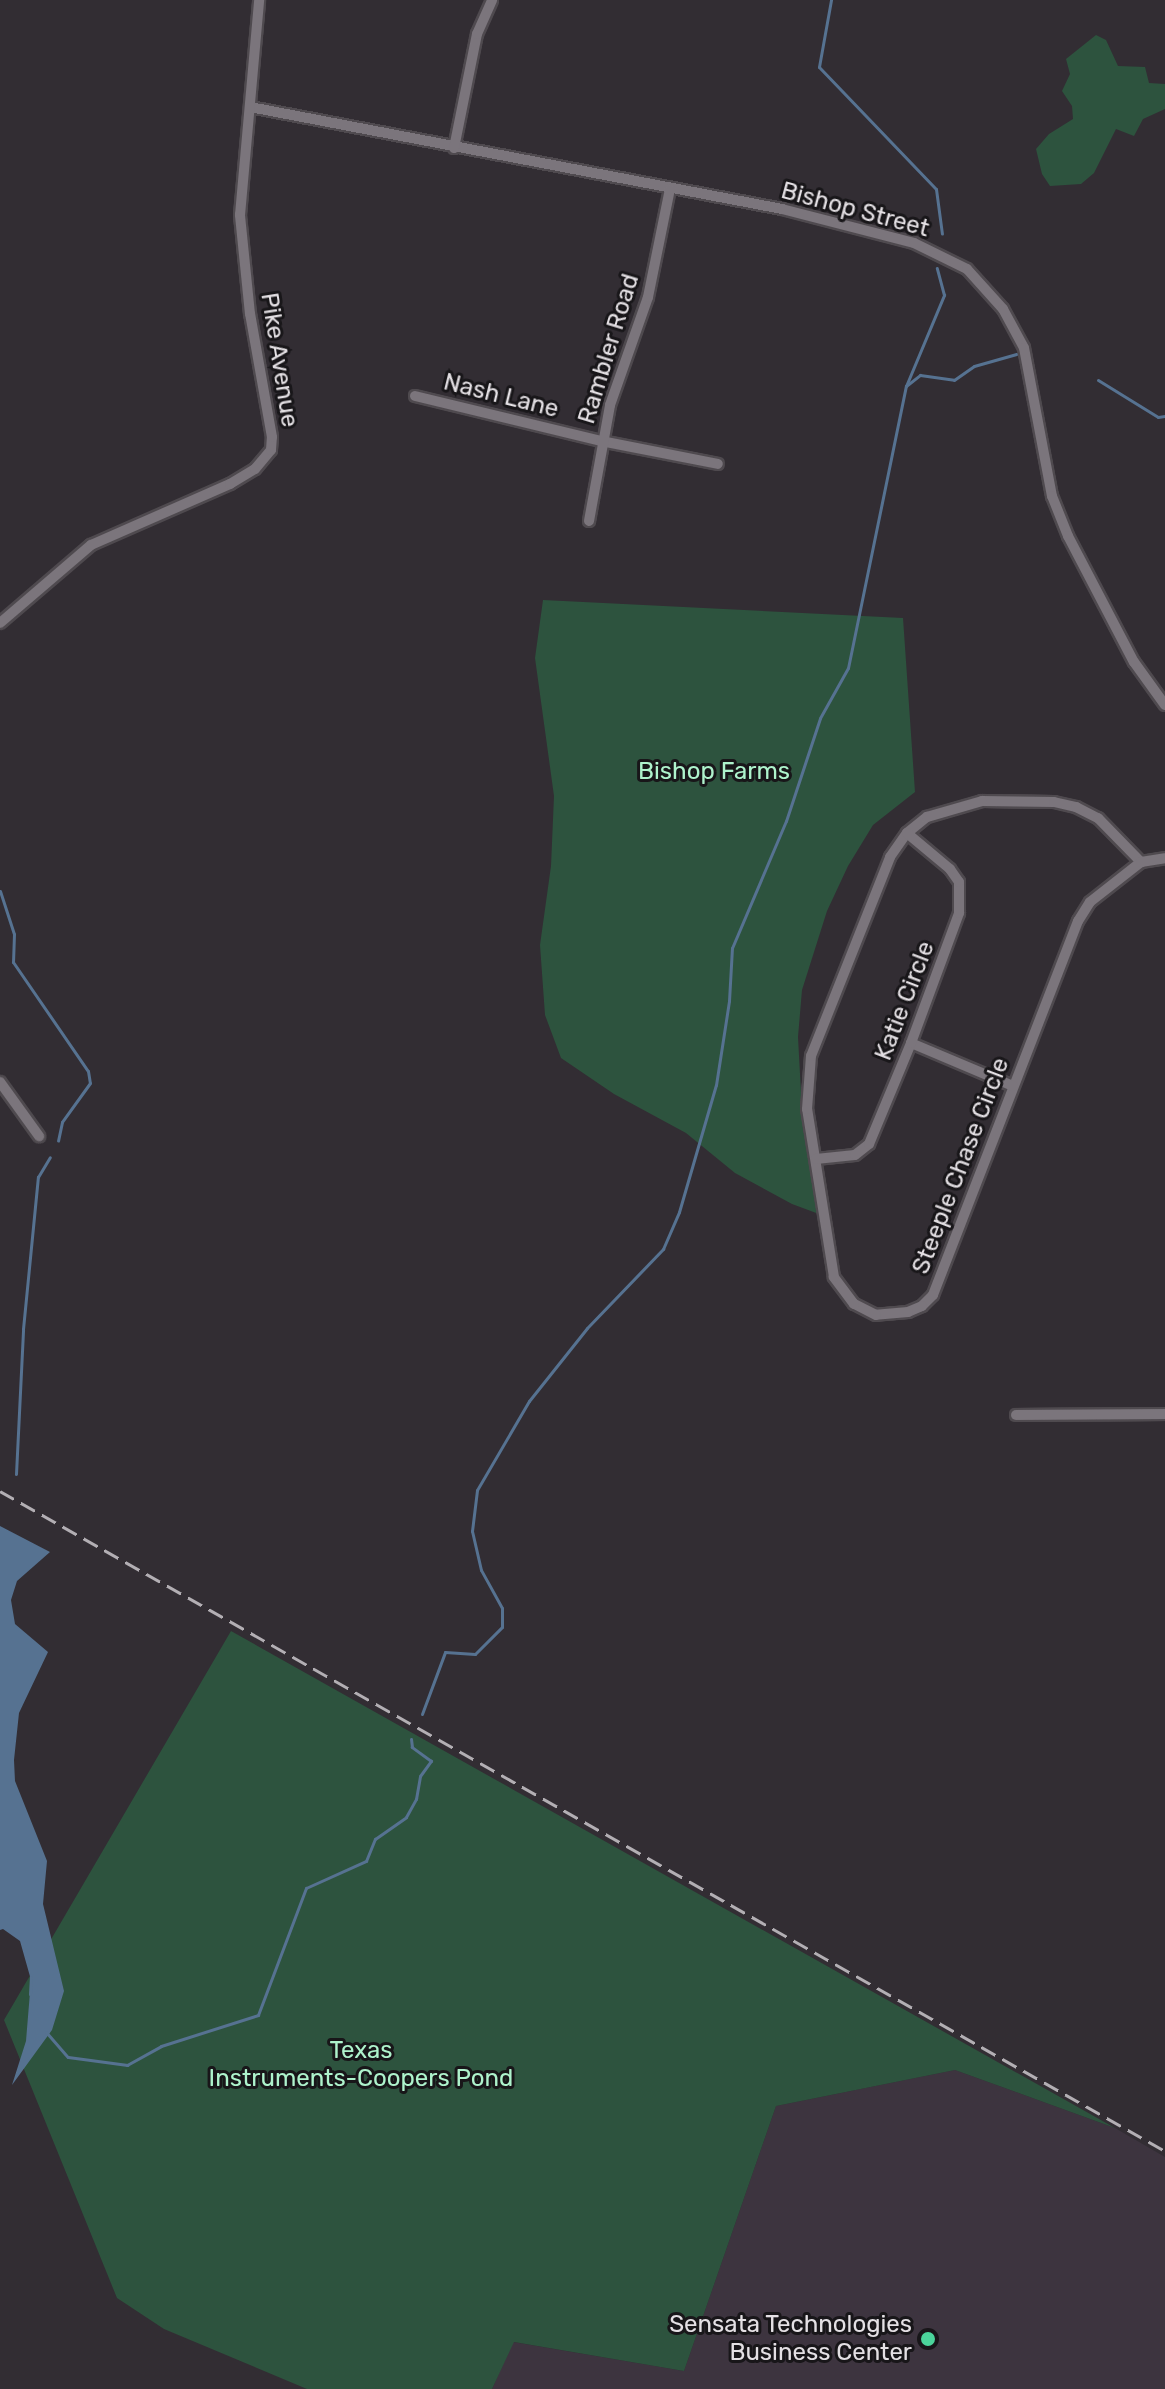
<!DOCTYPE html>
<html>
<head>
<meta charset="utf-8">
<style>
  body { margin:0 }
  #map { position:relative; width:1165px; height:2389px; overflow:hidden; background:#322d33; font-family:Rubik,sans-serif }
  div>[style] { position:absolute }
  .built>* { inset:0; background:#3d343f }
  .green>* { inset:0; background:#2d533e }
  .water>* { inset:0; background:#567291 }
  .stream>* { height:3px; margin:-1.5px; padding:0 1.5px; transform-origin:1.5px; border-radius:1.5px; background:#567291 }
  .roads { filter:drop-shadow(2px 0 #4f4a4f) drop-shadow(-2px 0 #4f4a4f) drop-shadow(0 2px #4f4a4f) drop-shadow(0 -2px #4f4a4f) }
  .minor>* { height:10px; margin:-5px; padding:0 5px; transform-origin:5px; border-radius:5px; background:#7b757c }
  .rail>* { height:3px; margin-top:-1.5px; transform-origin:0; background:repeating-linear-gradient(90deg,#b3afb4 0 16px,transparent 0 24px) }
  .dots>* { width:22px; height:22px; translate:-50% -50%; box-sizing:border-box; border:4px solid #181619; border-radius:50% }
  span { translate:-50% -50%; white-space:nowrap; text-align:center; line-height:1.15; -webkit-text-stroke:6px #181619; paint-order:stroke }
  .street-label { font-size:24px; color:#e4e0e4 }
  .park-label { font-size:24px; color:#aef3cc }
  .poi-label { font-size:24px; color:#e4e0e4 }
  .right { translate:-100% -50%; text-align:right }
</style>
</head>
<body>
<div id="map">
  <div class="built">
    <i style="clip-path:polygon(955px 2070px,1115px 2128px,1165px 2157px,1165px 2389px,492px 2389px,513px 2342px,684px 2371px,776px 2106px)"></i>
  </div>
  <div class="green">
    <i style="clip-path:polygon(1096px 35px,1106px 40px,1118px 66px,1145px 67px,1149px 83px,1165px 84px,1165px 109px,1143px 119px,1134px 136px,1116px 129px,1094px 173px,1081px 184px,1050px 186px,1042px 174px,1036px 149px,1049px 134px,1073px 119px,1072px 106px,1062px 91px,1070px 74px,1066px 59px)"></i>
    <i style="clip-path:polygon(543px 600px,903px 618px,915px 792px,873px 825px,848px 866px,827px 911px,802px 990px,798px 1037px,803px 1129px,827px 1217px,792px 1204px,735px 1173px,686px 1133px,614px 1094px,561px 1058px,545px 1015px,540px 945px,551px 866px,554px 796px,535px 658px)"></i>
    <i style="clip-path:polygon(231px 1631px,1115px 2128px,955px 2070px,776px 2106px,684px 2371px,514px 2342px,492px 2389px,307px 2389px,164px 2329px,117px 2298px,4px 2020px)"></i>
  </div>
  <div class="water">
    <i style="clip-path:polygon(0 1526px,50px 1552px,17px 1581px,11px 1600px,15px 1624px,48px 1652px,19px 1713px,14px 1760px,15px 1781px,47px 1861px,43px 1904px,64px 1991px,52px 2030px,12px 2085px,26px 2041px,31px 1980px,20px 1941px,3px 1929px,0 1930px)"></i>
  </div>
  <div class="stream">
    <i style="left:831px;top:0;width:68px;rotate:100.2deg"></i>
    <i style="left:819px;top:67px;width:169px;rotate:46.2deg"></i>
    <i style="left:936px;top:189px;width:45px;rotate:82.4deg"></i>
    <i style="left:1098px;top:380px;width:70px;rotate:31.7deg"></i>
    <i style="left:1158px;top:417px;width:7px;rotate:-8deg"></i>
    <i style="left:906px;top:386px;width:18px;rotate:-38deg"></i>
    <i style="left:920px;top:375px;width:34px;rotate:8deg"></i>
    <i style="left:954px;top:380px;width:24px;rotate:-35deg"></i>
    <i style="left:974px;top:366px;width:44px;rotate:-15.9deg"></i>
    <i style="left:0;top:891px;width:45px;rotate:72deg"></i>
    <i style="left:14px;top:934px;width:28px;rotate:92deg"></i>
    <i style="left:13px;top:962px;width:132px;rotate:55.5deg"></i>
    <i style="left:88px;top:1071px;width:12px;rotate:81deg"></i>
    <i style="left:90px;top:1083px;width:48px;rotate:125.7deg"></i>
    <i style="left:62px;top:1122px;width:19px;rotate:102deg"></i>
    <i style="left:16px;top:1474px;width:145px;rotate:-87.2deg"></i>
    <i style="left:23px;top:1329px;width:153px;rotate:-84.4deg"></i>
    <i style="left:38px;top:1177px;width:23px;rotate:-59deg"></i>
    <i style="left:422px;top:1714px;width:66px;rotate:-69.6deg"></i>
    <i style="left:445px;top:1652px;width:30px;rotate:4deg"></i>
    <i style="left:475px;top:1654px;width:38px;rotate:-45deg"></i>
    <i style="left:502px;top:1627px;width:19px;rotate:-90deg"></i>
    <i style="left:502px;top:1608px;width:43px;rotate:-118.9deg"></i>
    <i style="left:481px;top:1570px;width:40px;rotate:-103deg"></i>
    <i style="left:472px;top:1531px;width:41px;rotate:-83deg"></i>
    <i style="left:477px;top:1490px;width:103px;rotate:-59.7deg"></i>
    <i style="left:529px;top:1401px;width:93px;rotate:-51.5deg"></i>
    <i style="left:587px;top:1328px;width:110px;rotate:-46.1deg"></i>
    <i style="left:663px;top:1249px;width:40px;rotate:-66.6deg"></i>
    <i style="left:679px;top:1212px;width:132px;rotate:-73.8deg"></i>
    <i style="left:716px;top:1085px;width:85px;rotate:-81.2deg"></i>
    <i style="left:729px;top:1001px;width:53px;rotate:-86.8deg"></i>
    <i style="left:732px;top:948px;width:138px;rotate:-67deg"></i>
    <i style="left:786px;top:821px;width:108px;rotate:-71.7deg"></i>
    <i style="left:820px;top:718px;width:57px;rotate:-60.8deg"></i>
    <i style="left:848px;top:668px;width:288px;rotate:-78.4deg"></i>
    <i style="left:906px;top:386px;width:99px;rotate:-67.3deg"></i>
    <i style="left:944px;top:295px;width:28px;rotate:-105deg"></i>
    <i style="left:30px;top:1994px;width:17px;rotate:-87deg"></i>
    <i style="left:46px;top:2032px;width:33px;rotate:49deg"></i>
    <i style="left:68px;top:2057px;width:60px;rotate:7.7deg"></i>
    <i style="left:127px;top:2065px;width:39px;rotate:-29deg"></i>
    <i style="left:161px;top:2046px;width:102px;rotate:-17.7deg"></i>
    <i style="left:258px;top:2015px;width:136px;rotate:-69.3deg"></i>
    <i style="left:306px;top:1888px;width:66px;rotate:-24.2deg"></i>
    <i style="left:366px;top:1861px;width:24px;rotate:-68deg"></i>
    <i style="left:375px;top:1839px;width:38px;rotate:-35deg"></i>
    <i style="left:406px;top:1817px;width:21px;rotate:-61deg"></i>
    <i style="left:416px;top:1799px;width:23px;rotate:-80deg"></i>
    <i style="left:420px;top:1776px;width:19px;rotate:-54deg"></i>
    <i style="left:431px;top:1761px;width:24px;rotate:-144deg"></i>
    <i style="left:412px;top:1747px;width:8px;rotate:-97deg"></i>
  </div>
  <div class="roads">
    <div class="minor">
      <i style="left:250px;top:107px;width:542px;rotate:10.85deg"></i>
      <i style="left:782px;top:209px;width:136px;rotate:14.4deg"></i>
      <i style="left:914px;top:243px;width:59px;rotate:26.1deg"></i>
      <i style="left:967px;top:269px;width:54px;rotate:48deg"></i>
      <i style="left:1003px;top:309px;width:44px;rotate:61.7deg"></i>
      <i style="left:1024px;top:348px;width:151px;rotate:79.3deg"></i>
      <i style="left:1052px;top:496px;width:43px;rotate:68.2deg"></i>
      <i style="left:1068px;top:536px;width:142px;rotate:62.4deg"></i>
      <i style="left:1134px;top:662px;width:53px;rotate:54.2deg"></i>
      <i style="left:454px;top:148px;width:116px;rotate:-78.6deg"></i>
      <i style="left:477px;top:34px;width:37px;rotate:-66deg"></i>
      <i style="left:415px;top:396px;width:191px;rotate:13.6deg"></i>
      <i style="left:601px;top:441px;width:119px;rotate:11.1deg"></i>
      <i style="left:589px;top:521px;width:118px;rotate:-79.7deg"></i>
      <i style="left:610px;top:405px;width:114px;rotate:-70.6deg"></i>
      <i style="left:648px;top:297px;width:110px;rotate:-78.5deg"></i>
      <i style="left:0;top:623px;width:120px;rotate:-40.6deg"></i>
      <i style="left:91px;top:545px;width:152px;rotate:-23.7deg"></i>
      <i style="left:230px;top:484px;width:29px;rotate:-31deg"></i>
      <i style="left:255px;top:469px;width:25px;rotate:-50deg"></i>
      <i style="left:271px;top:450px;width:13px;rotate:-86deg"></i>
      <i style="left:272px;top:437px;width:125px;rotate:-100.1deg"></i>
      <i style="left:250px;top:314px;width:100px;rotate:-95.8deg"></i>
      <i style="left:240px;top:215px;width:216px;rotate:-84.9deg"></i>
      <i style="left:982px;top:801px;width:72px;rotate:0.8deg"></i>
      <i style="left:1054px;top:802px;width:23px;rotate:13deg"></i>
      <i style="left:1076px;top:807px;width:25px;rotate:27deg"></i>
      <i style="left:1098px;top:818px;width:62px;rotate:45.7deg"></i>
      <i style="left:1141px;top:862px;width:65px;rotate:141.9deg"></i>
      <i style="left:1090px;top:902px;width:22px;rotate:122deg"></i>
      <i style="left:1078px;top:921px;width:401px;rotate:111.2deg"></i>
      <i style="left:933px;top:1295px;width:16px;rotate:135deg"></i>
      <i style="left:922px;top:1306px;width:15px;rotate:157deg"></i>
      <i style="left:908px;top:1312px;width:32px;rotate:175deg"></i>
      <i style="left:876px;top:1315px;width:25px;rotate:-153deg"></i>
      <i style="left:854px;top:1304px;width:34px;rotate:-127deg"></i>
      <i style="left:834px;top:1277px;width:170px;rotate:-99.1deg"></i>
      <i style="left:807px;top:1109px;width:53px;rotate:-85.7deg"></i>
      <i style="left:811px;top:1056px;width:214px;rotate:-68.3deg"></i>
      <i style="left:890px;top:857px;width:29px;rotate:-55deg"></i>
      <i style="left:907px;top:833px;width:26px;rotate:-39deg"></i>
      <i style="left:927px;top:817px;width:57px;rotate:-16.2deg"></i>
      <i style="left:1141px;top:862px;width:24px;rotate:-9deg"></i>
      <i style="left:911px;top:1043px;width:111px;rotate:22.9deg"></i>
      <i style="left:0;top:1082px;width:67px;rotate:54.2deg"></i>
      <i style="left:816px;top:1159px;width:39px;rotate:-6deg"></i>
      <i style="left:855px;top:1155px;width:18px;rotate:-38deg"></i>
      <i style="left:869px;top:1144px;width:109px;rotate:-67.4deg"></i>
      <i style="left:911px;top:1043px;width:139px;rotate:-69.7deg"></i>
      <i style="left:959px;top:913px;width:31px;rotate:-90deg"></i>
      <i style="left:959px;top:882px;width:16px;rotate:-125deg"></i>
      <i style="left:950px;top:869px;width:56px;rotate:-140.1deg"></i>
      <i style="left:1016px;top:1415px;width:149px;rotate:-0.4deg"></i>
    </div>
  </div>
  <div class="rail">
    <i style="left:0;top:1491px;width:1339px;rotate:29.53deg"></i>
  </div>
  <div class="dots">
    <i style="left:928px;top:2339px;background:#4bd49b"></i>
  </div>
  <div class="street-label">
    <span style="left:855px;top:210px;rotate:15deg">Bishop Street</span>
    <span style="left:609px;top:349px;rotate:-73deg">Rambler Road</span>
    <span style="left:279px;top:360px;rotate:81deg">Pike Avenue</span>
    <span style="left:501px;top:396px;rotate:14deg">Nash Lane</span>
    <span style="left:905px;top:1001px;rotate:-69deg">Katie Circle</span>
    <span style="left:961px;top:1166px;rotate:-69deg">Steeple Chase Circle</span>
  </div>
  <div class="park-label">
    <span style="left:714px;top:772px">Bishop Farms</span>
    <span style="left:361px;top:2065px">Texas<br>Instruments-Coopers Pond</span>
  </div>
  <div class="poi-label">
    <span class="right" style="left:912px;top:2339px">Sensata Technologies<br>Business Center</span>
  </div>
</div>
</body>
</html>
